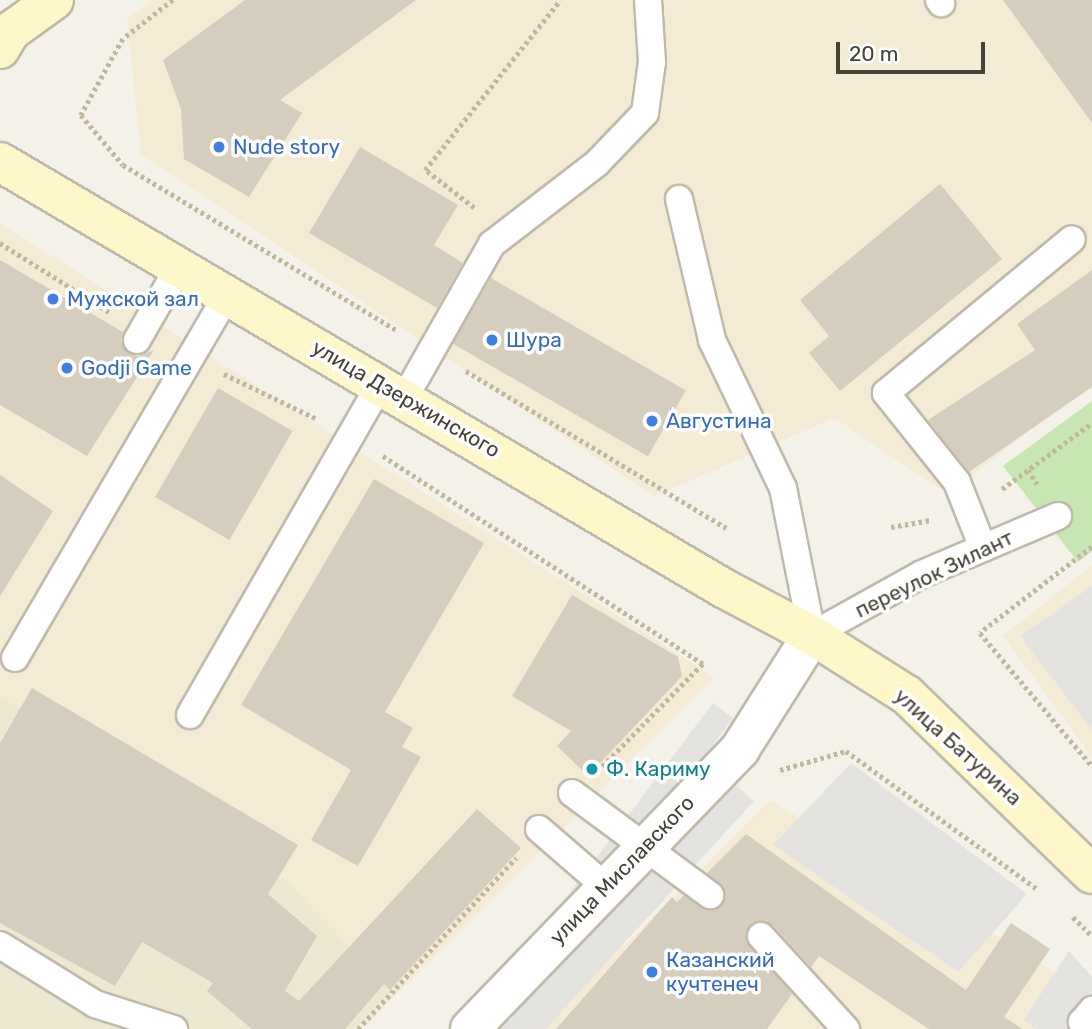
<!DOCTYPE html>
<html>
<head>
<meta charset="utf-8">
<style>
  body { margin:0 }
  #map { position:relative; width:1092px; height:1029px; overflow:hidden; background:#f3f1e8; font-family:Rubik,sans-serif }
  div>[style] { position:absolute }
  .commercial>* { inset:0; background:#f4ebd4 }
  .education>* { inset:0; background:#ece8d2 }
  .green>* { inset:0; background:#c8e6b2 }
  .parking>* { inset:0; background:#e5e3e0; transform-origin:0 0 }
  .building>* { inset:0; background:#d5cebe; transform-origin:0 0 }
  .path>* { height:4.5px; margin-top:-2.25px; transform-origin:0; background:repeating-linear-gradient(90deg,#c0b89c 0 3.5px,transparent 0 7px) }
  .roads { filter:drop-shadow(2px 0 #bfbaab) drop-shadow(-2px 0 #bfbaab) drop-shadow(0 2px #bfbaab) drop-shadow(0 -2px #bfbaab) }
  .service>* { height:26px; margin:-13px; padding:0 13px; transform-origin:13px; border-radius:13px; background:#fff }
  .tertiary>* { height:38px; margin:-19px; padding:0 19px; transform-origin:19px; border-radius:19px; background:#fff }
  .secondary>* { height:38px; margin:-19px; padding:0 19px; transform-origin:19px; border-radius:19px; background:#fdf7c9 }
  .dots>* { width:19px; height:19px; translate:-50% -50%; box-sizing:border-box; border:4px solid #fff; border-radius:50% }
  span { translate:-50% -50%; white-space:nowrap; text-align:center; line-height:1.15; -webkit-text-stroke:7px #fff; paint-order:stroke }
  .shop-label { font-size:21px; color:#366cbe }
  .left { translate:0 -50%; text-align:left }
  .street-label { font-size:21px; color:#474237 }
  .culture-label { font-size:21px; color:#0d838f }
  .scale { position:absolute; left:836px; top:42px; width:149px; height:32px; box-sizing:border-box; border:4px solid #474237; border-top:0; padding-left:9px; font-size:21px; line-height:24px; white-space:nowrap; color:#474237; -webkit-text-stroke:5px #fff; paint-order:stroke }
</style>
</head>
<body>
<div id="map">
  <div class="commercial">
    <i style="clip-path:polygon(152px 0,1092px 0,1092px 382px,948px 494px,835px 418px,654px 496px,141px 155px,127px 18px)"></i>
    <i style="clip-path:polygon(0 223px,714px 677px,362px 1029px,0 1029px)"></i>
    <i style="clip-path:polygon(1092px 565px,1092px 757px,1003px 636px)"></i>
    <i style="clip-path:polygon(770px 800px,1092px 994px,1092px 1029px,541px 1029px)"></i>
  </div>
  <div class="education">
    <i style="clip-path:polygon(0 696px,269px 862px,391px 991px,355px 1029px,0 1029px)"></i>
  </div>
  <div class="green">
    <i style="clip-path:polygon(1092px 401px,1092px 551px,1078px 562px,1003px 466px)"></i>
  </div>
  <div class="parking">
    <i style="clip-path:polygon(1092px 586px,1092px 730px,1020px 636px)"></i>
    <i style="left:713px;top:703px;width:25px;height:445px;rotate:37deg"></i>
    <i style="clip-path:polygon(851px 763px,1027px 894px,958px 972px,773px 845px)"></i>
    <i style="clip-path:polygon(731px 781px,754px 801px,546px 1029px,500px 1029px)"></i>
    <i style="clip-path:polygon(1069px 951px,1092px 977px,1092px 1029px,1036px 1029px,1024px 1020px)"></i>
  </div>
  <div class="building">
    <i style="clip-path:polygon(245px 0,416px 0,280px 100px,302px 113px,249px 197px,184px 159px,181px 109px,163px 60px)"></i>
    <i style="clip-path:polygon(1003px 0,1092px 0,1092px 123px)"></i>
    <i style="clip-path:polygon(360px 147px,458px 205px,434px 245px,463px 263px,437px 308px,309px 233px)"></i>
    <i style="clip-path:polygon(940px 184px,1002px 259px,840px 391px,809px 353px,829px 336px,800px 300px)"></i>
    <i style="clip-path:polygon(0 260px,123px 332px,121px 341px,129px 353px,138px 356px,154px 350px,87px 456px,0 405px)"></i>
    <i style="clip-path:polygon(1092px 270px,1092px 387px,969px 472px,928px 420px,1035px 350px,1017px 324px)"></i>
    <i style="left:491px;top:278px;width:225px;height:76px;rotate:30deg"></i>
    <i style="left:218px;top:388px;width:86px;height:126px;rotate:30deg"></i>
    <i style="clip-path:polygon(0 475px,53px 511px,0 596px)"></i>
    <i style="clip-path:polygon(374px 479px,484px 543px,385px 712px,413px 728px,402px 747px,421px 757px,358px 866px,311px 840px,351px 770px,241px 705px)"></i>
    <i style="clip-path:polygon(572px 595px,678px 657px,682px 676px,588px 776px,557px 746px,571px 731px,512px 696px)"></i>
    <i style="clip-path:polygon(32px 688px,298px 845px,268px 894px,317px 936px,285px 991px,299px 1001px,477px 809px,521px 848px,390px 990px,384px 984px,345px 1029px,252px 1029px,207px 991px,213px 983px,142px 942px,115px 986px,0 923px,0 743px)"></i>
    <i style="clip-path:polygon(746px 834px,966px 990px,1011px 923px,1050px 949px,1004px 1017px,1022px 1029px,929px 1029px,819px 956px,811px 967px,773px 925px,758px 921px,750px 925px,746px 940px,792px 994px,767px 1029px,556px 1029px,672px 897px,677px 902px,684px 895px,708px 910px,722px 905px,724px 888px,707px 873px)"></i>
  </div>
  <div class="path">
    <i style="left:173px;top:0;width:63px;rotate:142deg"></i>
    <i style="left:123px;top:39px;width:87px;rotate:118.9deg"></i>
    <i style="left:81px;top:115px;width:65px;rotate:50deg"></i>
    <i style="left:123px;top:165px;width:321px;rotate:31.1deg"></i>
    <i style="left:474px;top:208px;width:62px;rotate:-142.2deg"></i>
    <i style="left:425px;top:170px;width:217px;rotate:-51.5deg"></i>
    <i style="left:0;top:243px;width:129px;rotate:32.3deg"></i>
    <i style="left:466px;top:371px;width:304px;rotate:31.1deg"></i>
    <i style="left:224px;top:374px;width:103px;rotate:25.8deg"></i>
    <i style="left:383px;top:456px;width:382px;rotate:33deg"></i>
    <i style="left:703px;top:664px;width:146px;rotate:134.4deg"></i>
    <i style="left:1028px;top:470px;width:17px;rotate:57deg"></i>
    <i style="left:1002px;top:489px;width:112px;rotate:-36.3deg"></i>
    <i style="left:891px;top:527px;width:39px;rotate:-10deg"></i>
    <i style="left:1092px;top:547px;width:141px;rotate:142.5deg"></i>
    <i style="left:980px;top:633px;width:174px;rotate:49.9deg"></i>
    <i style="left:780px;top:770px;width:69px;rotate:-16.1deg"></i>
    <i style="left:846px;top:751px;width:238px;rotate:35.8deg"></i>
    <i style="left:1073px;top:917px;width:27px;rotate:45deg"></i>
    <i style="left:358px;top:1029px;width:233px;rotate:-47.3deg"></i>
  </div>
  <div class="roads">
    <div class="service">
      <i style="left:939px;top:0;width:4px;rotate:56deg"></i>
      <i style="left:679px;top:199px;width:145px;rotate:76.8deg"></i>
      <i style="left:712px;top:340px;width:164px;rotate:64.4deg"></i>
      <i style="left:783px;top:488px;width:150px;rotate:78.8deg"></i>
      <i style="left:812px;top:635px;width:126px;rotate:-29deg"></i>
      <i style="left:922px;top:574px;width:148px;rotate:-23.1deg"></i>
      <i style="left:137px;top:340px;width:84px;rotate:-60.1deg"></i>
      <i style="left:405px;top:397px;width:176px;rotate:-60.4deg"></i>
      <i style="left:492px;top:244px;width:133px;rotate:-37.6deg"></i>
      <i style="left:597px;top:163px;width:69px;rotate:-46.2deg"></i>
      <i style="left:645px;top:113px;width:51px;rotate:-82.2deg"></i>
      <i style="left:652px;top:62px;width:62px;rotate:-93.7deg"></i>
      <i style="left:983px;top:548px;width:71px;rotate:-111.5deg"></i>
      <i style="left:957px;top:482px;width:114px;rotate:-128.6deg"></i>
      <i style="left:886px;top:393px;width:241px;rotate:-39.6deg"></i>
      <i style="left:15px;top:658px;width:420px;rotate:-59.7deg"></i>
      <i style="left:190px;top:715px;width:383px;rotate:-60.1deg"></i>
      <i style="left:572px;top:793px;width:172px;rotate:36.5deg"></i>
      <i style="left:539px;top:829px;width:89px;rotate:40.9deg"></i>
      <i style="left:761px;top:936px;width:126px;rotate:47.6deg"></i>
      <i style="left:0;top:945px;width:112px;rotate:31.8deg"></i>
      <i style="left:95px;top:1004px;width:83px;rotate:17.6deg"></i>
      <i style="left:1087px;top:1029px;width:9px;rotate:-126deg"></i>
      <i style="left:1082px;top:1022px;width:16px;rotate:-50deg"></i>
    </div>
    <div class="tertiary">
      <i style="left:470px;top:1029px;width:389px;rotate:-46deg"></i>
      <i style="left:740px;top:749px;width:135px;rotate:-57.7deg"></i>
    </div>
    <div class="secondary">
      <i style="left:0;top:49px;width:21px;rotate:-59deg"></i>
      <i style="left:11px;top:31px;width:53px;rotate:-35.8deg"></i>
      <i style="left:0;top:162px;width:841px;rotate:30.5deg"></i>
      <i style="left:725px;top:589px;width:98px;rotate:27.9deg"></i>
      <i style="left:812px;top:635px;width:112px;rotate:32.3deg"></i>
      <i style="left:907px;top:695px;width:257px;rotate:44.1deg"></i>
    </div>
  </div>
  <div class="dots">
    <i style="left:219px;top:147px;background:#3f7fe0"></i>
    <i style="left:53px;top:299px;background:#3f7fe0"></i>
    <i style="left:492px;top:340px;background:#3f7fe0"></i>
    <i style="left:67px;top:368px;background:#3f7fe0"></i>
    <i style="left:652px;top:421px;background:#3f7fe0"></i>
    <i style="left:592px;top:769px;background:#0f9aa8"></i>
    <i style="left:652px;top:972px;background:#3f7fe0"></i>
  </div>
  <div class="shop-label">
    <span class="left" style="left:233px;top:147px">Nude story</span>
    <span class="left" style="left:67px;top:299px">Мужской зал</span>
    <span class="left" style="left:506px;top:340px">Шура</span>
    <span class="left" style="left:81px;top:368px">Godji Game</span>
    <span class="left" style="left:666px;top:421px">Августина</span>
    <span class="left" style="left:666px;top:972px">Казанский<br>кучтенеч</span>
  </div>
  <div class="street-label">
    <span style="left:406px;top:399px;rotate:30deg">улица Дзержинского</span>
    <span style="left:934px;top:574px;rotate:-26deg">переулок Зилант</span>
    <span style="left:958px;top:747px;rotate:42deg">улица Батурина</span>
    <span style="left:622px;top:870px;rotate:-46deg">улица Миславского</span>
  </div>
  <div class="culture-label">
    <span class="left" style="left:606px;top:769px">Ф. Кариму</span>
  </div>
  <div class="scale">20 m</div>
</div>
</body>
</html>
